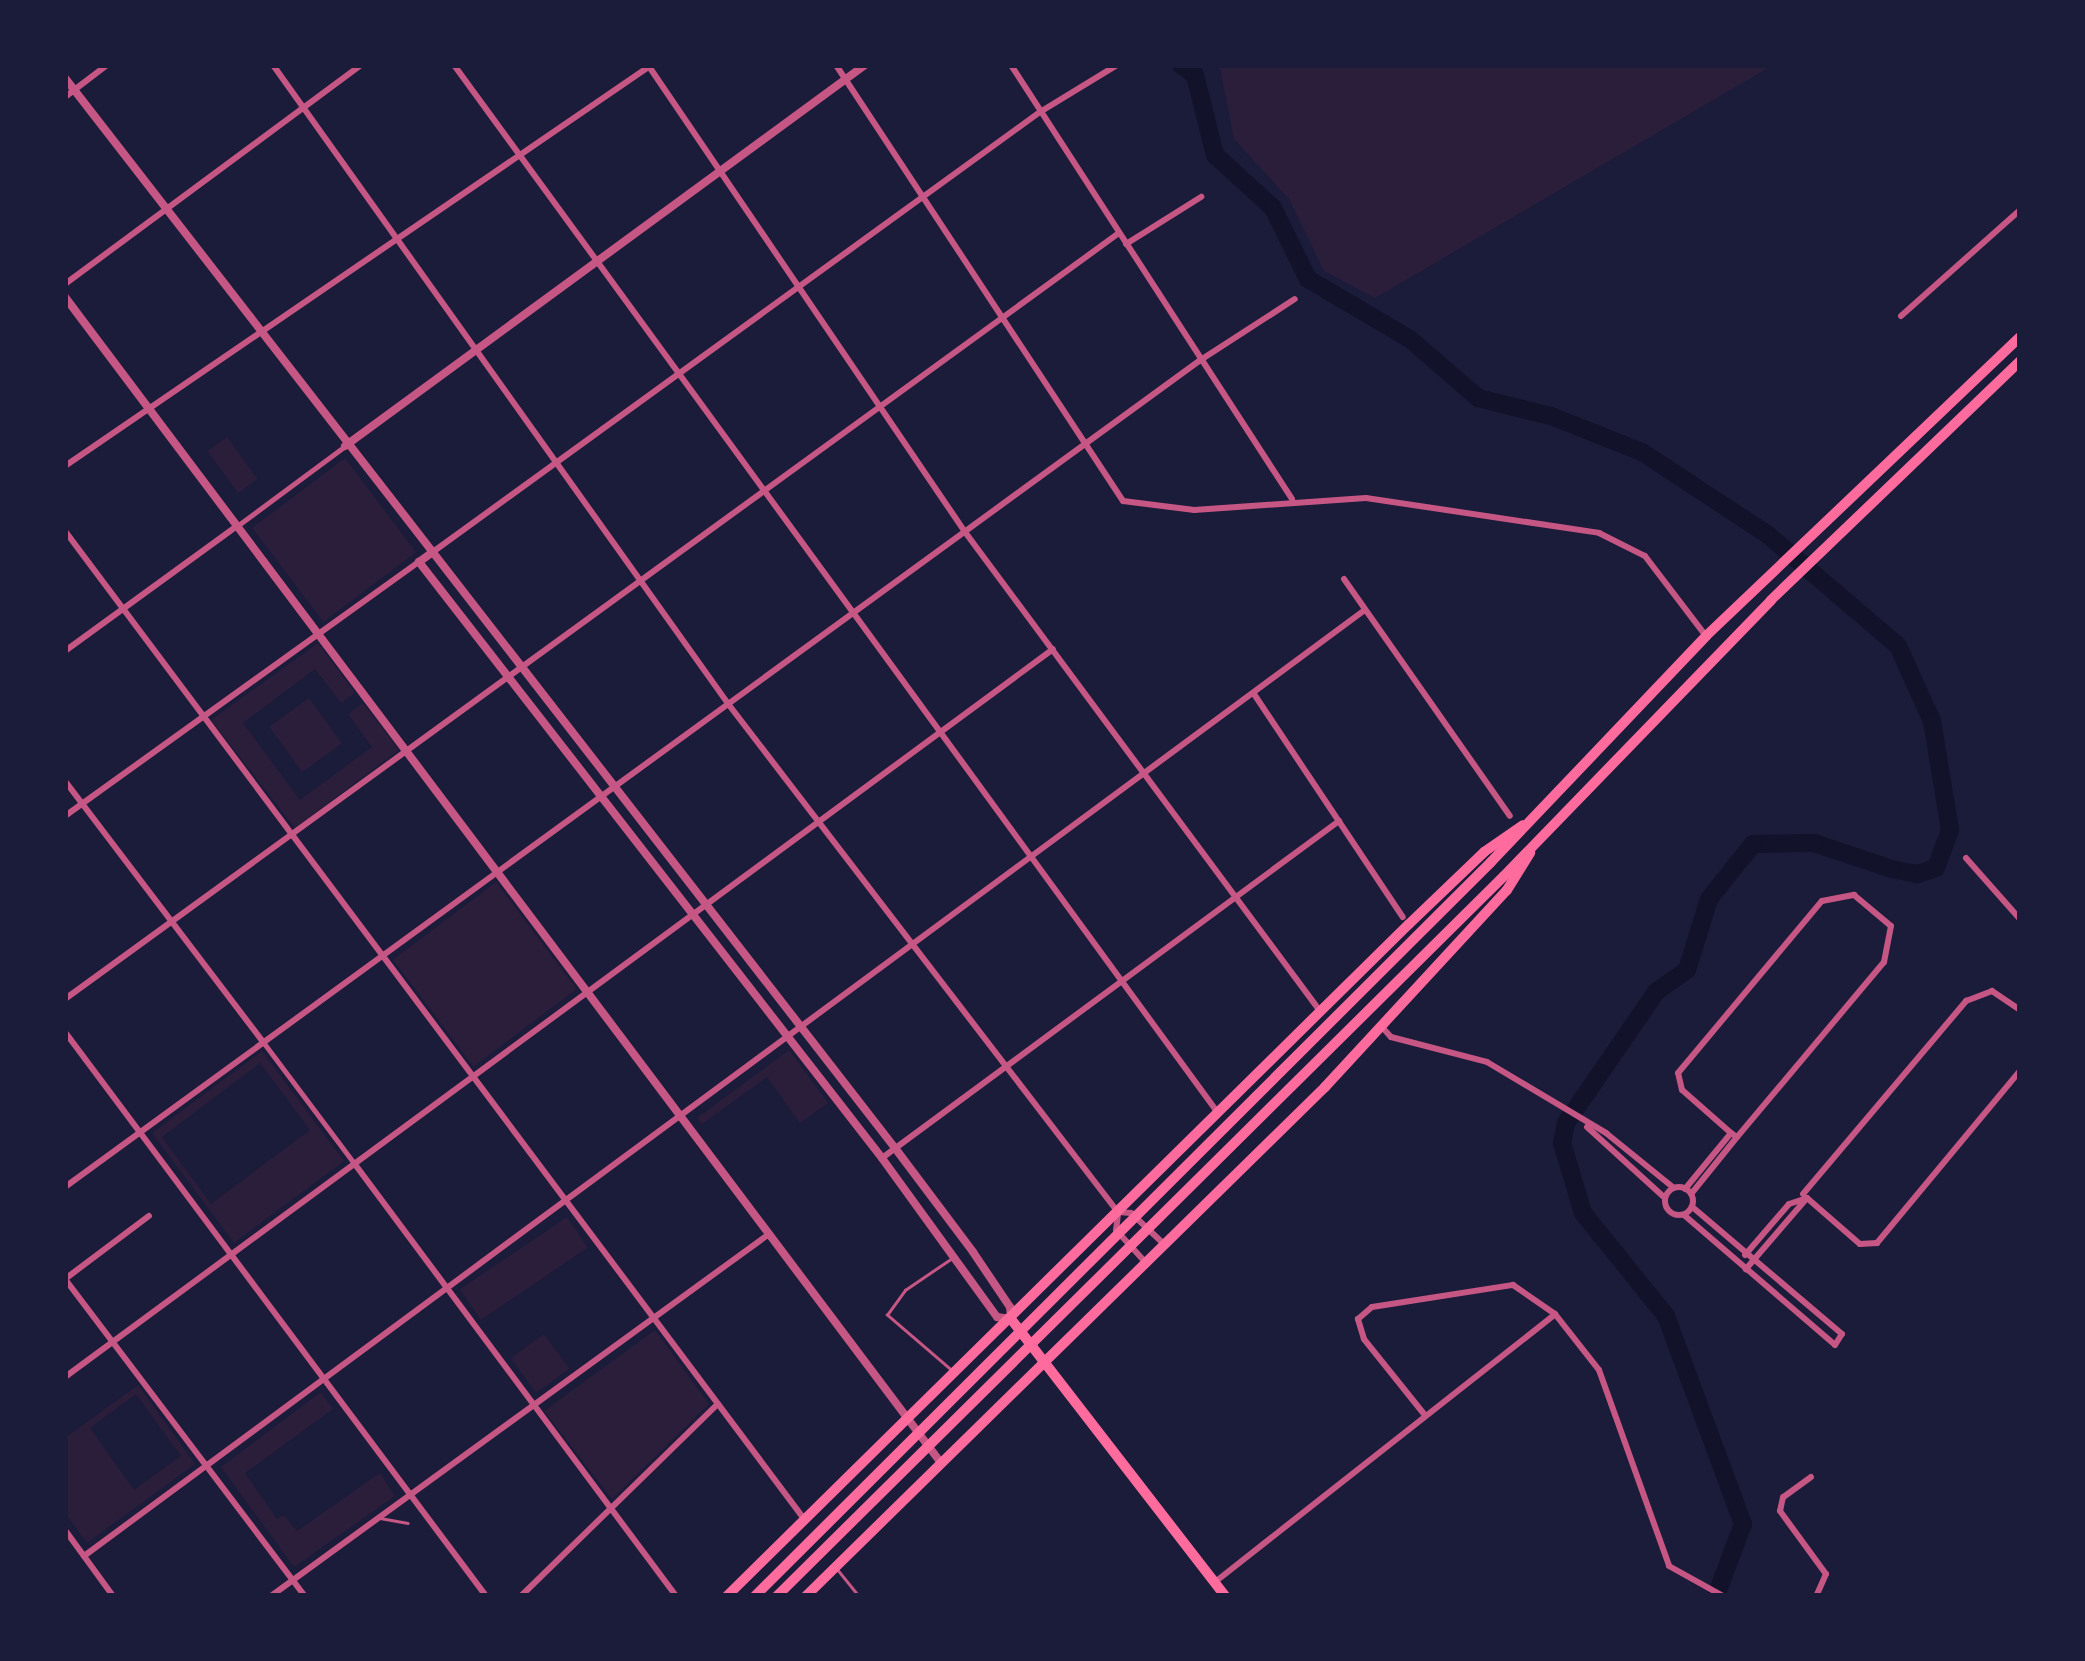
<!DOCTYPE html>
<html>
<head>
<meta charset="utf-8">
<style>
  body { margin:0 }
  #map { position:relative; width:2085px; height:1661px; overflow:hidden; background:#1b1b3a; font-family:Signika,sans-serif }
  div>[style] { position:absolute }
  .green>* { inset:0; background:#2a1e3b; transform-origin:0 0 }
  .river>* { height:18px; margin:-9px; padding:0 9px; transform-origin:9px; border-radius:9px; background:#12122b }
  .service>* { height:2.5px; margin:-1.25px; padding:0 1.25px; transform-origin:1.25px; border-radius:1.25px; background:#c65784 }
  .pedestrian>* { height:5px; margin:-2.5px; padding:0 2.5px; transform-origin:2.5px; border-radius:2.5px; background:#c65784 }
  .minor>* { height:6px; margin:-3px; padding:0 3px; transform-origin:3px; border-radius:3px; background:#c65784 }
  .minor>.ring { margin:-3px; padding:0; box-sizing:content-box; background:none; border:6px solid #c65784; border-radius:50% }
  .tertiary>* { height:8px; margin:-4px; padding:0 4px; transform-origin:4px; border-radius:4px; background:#c65784 }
  .primary>* { height:10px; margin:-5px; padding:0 5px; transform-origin:5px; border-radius:5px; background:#ff6b9d }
  .trunk>* { height:10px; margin:-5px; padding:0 5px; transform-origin:5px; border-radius:5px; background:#ff6b9d }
  span { translate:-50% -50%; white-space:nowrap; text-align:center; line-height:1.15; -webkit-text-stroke:9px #1b1b3a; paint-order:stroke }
  .frame { position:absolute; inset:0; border:68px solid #1b1b3a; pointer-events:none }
</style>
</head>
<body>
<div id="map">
  <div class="green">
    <i style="clip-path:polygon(1214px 65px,1773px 65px,1375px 298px,1324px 271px,1289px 199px,1234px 139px,1220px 69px)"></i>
    <i style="left:227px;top:437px;width:52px;height:24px;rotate:54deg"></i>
    <i style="left:345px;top:458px;width:118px;height:116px;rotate:53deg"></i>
    <i style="clip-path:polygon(318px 643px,355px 693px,341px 703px,315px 669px,243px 723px,300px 800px,372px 747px,348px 714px,363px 703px,399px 750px,295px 828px,211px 720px)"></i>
    <i style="left:309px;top:698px;width:56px;height:49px;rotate:54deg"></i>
    <i style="left:496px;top:882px;width:134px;height:129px;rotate:53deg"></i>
    <i style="clip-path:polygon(789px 1050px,828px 1103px,800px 1123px,767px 1077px,702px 1124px,697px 1118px)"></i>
    <i style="clip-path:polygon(evenodd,262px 1051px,344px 1161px,234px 1243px,152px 1133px,262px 1051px,260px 1063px,310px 1130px,211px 1204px,162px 1137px,260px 1063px)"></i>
    <i style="left:567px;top:1217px;width:37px;height:129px;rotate:56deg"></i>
    <i style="clip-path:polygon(655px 1330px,709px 1404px,612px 1499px,544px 1411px)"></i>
    <i style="left:544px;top:1334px;width:43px;height:41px;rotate:54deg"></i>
    <i style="clip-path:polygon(evenodd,138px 1385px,195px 1464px,87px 1543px,65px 1513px,65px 1438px,138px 1385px,136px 1394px,181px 1456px,134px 1490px,90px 1428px,136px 1394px)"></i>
    <i style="clip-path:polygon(321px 1392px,333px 1409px,245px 1473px,277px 1519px,284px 1515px,297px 1531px,380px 1473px,395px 1496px,294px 1567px,221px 1467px)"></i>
  </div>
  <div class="river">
    <i style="left:1181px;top:65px;width:17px;rotate:36deg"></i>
    <i style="left:1195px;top:75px;width:82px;rotate:76deg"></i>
    <i style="left:1215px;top:155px;width:79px;rotate:42.4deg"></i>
    <i style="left:1273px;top:208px;width:79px;rotate:63.8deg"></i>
    <i style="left:1308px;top:279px;width:118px;rotate:30.5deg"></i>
    <i style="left:1410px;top:339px;width:90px;rotate:40.9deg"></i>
    <i style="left:1478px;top:398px;width:75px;rotate:13.9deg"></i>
    <i style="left:1551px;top:416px;width:98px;rotate:21.6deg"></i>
    <i style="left:1642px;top:452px;width:149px;rotate:33.3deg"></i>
    <i style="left:1767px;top:534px;width:172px;rotate:40.5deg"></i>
    <i style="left:1898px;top:646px;width:82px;rotate:65.6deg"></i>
    <i style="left:1932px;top:721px;width:110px;rotate:80.6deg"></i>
    <i style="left:1950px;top:830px;width:40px;rotate:110.2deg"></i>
    <i style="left:1936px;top:868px;width:20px;rotate:162deg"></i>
    <i style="left:1917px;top:874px;width:25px;rotate:-169deg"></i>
    <i style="left:1892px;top:869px;width:82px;rotate:-161.6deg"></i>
    <i style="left:1814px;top:843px;width:61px;rotate:179.1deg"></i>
    <i style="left:1753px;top:844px;width:70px;rotate:128.7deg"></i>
    <i style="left:1709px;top:899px;width:74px;rotate:107.2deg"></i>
    <i style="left:1687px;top:970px;width:38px;rotate:145deg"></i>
    <i style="left:1656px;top:992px;width:159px;rotate:124.5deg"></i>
    <i style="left:1566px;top:1123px;width:20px;rotate:101deg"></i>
    <i style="left:1562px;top:1143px;width:73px;rotate:73.3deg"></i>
    <i style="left:1583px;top:1213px;width:132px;rotate:51.1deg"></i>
    <i style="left:1666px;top:1316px;width:222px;rotate:69.7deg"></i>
    <i style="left:1743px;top:1524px;width:77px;rotate:110.6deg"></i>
  </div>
  <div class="service">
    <i style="left:950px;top:1369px;width:83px;rotate:-139.4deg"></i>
    <i style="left:887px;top:1315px;width:31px;rotate:-54deg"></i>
    <i style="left:905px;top:1290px;width:57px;rotate:-34.2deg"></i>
    <i style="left:380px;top:1518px;width:28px;rotate:10deg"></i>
    <i style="left:838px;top:1570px;width:33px;rotate:51deg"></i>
  </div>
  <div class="pedestrian">
    <i style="left:237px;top:526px;width:134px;rotate:-36.5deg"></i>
    <i style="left:263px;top:1042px;width:151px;rotate:53.1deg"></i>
  </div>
  <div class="minor">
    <i style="left:273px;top:65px;width:786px;rotate:54.53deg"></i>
    <i style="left:729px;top:705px;width:638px;rotate:52.52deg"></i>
    <i style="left:454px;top:65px;width:1297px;rotate:53.91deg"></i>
    <i style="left:648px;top:65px;width:564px;rotate:55.83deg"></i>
    <i style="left:965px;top:532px;width:596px;rotate:53.46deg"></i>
    <i style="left:836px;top:65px;width:522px;rotate:56.64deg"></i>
    <i style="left:1123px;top:501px;width:72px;rotate:7.2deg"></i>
    <i style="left:1194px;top:510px;width:172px;rotate:-4deg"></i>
    <i style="left:1366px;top:498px;width:236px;rotate:8.5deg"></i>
    <i style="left:1599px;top:533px;width:51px;rotate:26.6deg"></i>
    <i style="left:1645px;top:556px;width:101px;rotate:52.7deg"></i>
    <i style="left:1011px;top:65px;width:517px;rotate:57.08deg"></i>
    <i style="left:65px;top:97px;width:53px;rotate:-37.3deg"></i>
    <i style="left:1126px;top:244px;width:89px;rotate:-32.1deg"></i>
    <i style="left:65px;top:284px;width:368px;rotate:-36.5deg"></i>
    <i style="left:1901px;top:316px;width:159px;rotate:-41.7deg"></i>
    <i style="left:65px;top:466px;width:709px;rotate:-34.36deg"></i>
    <i style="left:65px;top:531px;width:1234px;rotate:53.2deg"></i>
    <i style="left:430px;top:554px;width:753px;rotate:-35.93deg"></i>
    <i style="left:1040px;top:112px;width:90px;rotate:-31.4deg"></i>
    <i style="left:1344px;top:579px;width:289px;rotate:55deg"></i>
    <i style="left:65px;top:651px;width:213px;rotate:-36deg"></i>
    <i style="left:1254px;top:694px;width:268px;rotate:56.3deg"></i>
    <i style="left:65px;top:781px;width:328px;rotate:52.8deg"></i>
    <i style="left:65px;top:816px;width:436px;rotate:-35.7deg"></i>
    <i style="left:1966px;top:858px;width:81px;rotate:48.5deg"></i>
    <i style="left:65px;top:999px;width:1303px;rotate:-36.01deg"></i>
    <i style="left:1382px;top:1027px;width:13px;rotate:48deg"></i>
    <i style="left:1391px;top:1037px;width:99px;rotate:14.6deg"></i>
    <i style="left:1487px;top:1062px;width:139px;rotate:30.8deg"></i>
    <i style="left:1606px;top:1133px;width:87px;rotate:39deg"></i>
    <i style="left:65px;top:1032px;width:704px;rotate:53.26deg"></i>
    <i style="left:1587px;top:1127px;width:105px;rotate:42.3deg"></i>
    <i style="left:1731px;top:1133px;width:65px;rotate:-138.7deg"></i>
    <i style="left:1682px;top:1090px;width:17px;rotate:-103deg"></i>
    <i style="left:1678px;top:1073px;width:224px;rotate:-50.1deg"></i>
    <i style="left:1822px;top:901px;width:33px;rotate:-11deg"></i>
    <i style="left:1854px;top:895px;width:48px;rotate:40deg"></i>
    <i style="left:1891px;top:926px;width:37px;rotate:101deg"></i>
    <i style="left:1884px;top:962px;width:229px;rotate:130deg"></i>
    <i style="left:882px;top:1158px;width:568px;rotate:-36.41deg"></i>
    <i style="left:354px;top:1163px;width:540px;rotate:53.36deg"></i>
    <i class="ring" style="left:1665px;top:1187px;width:22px;height:22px"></i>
    <i style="left:65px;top:1187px;width:1403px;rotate:-36.07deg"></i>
    <i style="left:1199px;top:361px;width:114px;rotate:-32.9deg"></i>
    <i style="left:1685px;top:1189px;width:72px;rotate:-50.6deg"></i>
    <i style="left:1731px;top:1133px;width:7px;rotate:34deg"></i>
    <i style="left:1737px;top:1137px;width:73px;rotate:128.9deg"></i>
    <i style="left:1803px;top:1194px;width:253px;rotate:-49.8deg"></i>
    <i style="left:1966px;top:1001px;width:28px;rotate:-21deg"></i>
    <i style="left:1992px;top:991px;width:34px;rotate:34deg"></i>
    <i style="left:1807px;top:1198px;width:70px;rotate:41deg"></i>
    <i style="left:1860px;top:1244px;width:17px;rotate:-3deg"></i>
    <i style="left:1877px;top:1243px;width:224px;rotate:-50.3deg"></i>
    <i style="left:1118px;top:1212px;width:13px;rotate:4deg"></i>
    <i style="left:1131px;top:1213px;width:47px;rotate:43.3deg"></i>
    <i style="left:1118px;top:1214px;width:16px;rotate:97deg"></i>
    <i style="left:1116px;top:1230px;width:46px;rotate:47.6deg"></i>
    <i style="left:1684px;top:1215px;width:199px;rotate:40.7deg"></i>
    <i style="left:1835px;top:1345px;width:13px;rotate:-58deg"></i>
    <i style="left:1842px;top:1334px;width:197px;rotate:-139.7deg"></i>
    <i style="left:1745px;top:1255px;width:67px;rotate:-49.2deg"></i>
    <i style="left:1789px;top:1204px;width:19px;rotate:-18deg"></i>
    <i style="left:1807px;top:1198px;width:94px;rotate:130.7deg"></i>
    <i style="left:65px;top:1279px;width:398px;rotate:52.9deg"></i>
    <i style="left:65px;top:1279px;width:105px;rotate:-36.9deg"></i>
    <i style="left:65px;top:1377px;width:1227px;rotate:-36.38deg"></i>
    <i style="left:1424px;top:1414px;width:96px;rotate:-128.7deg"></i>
    <i style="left:1364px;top:1339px;width:21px;rotate:-107deg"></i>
    <i style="left:1358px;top:1319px;width:18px;rotate:-41deg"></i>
    <i style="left:1372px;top:1307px;width:143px;rotate:-8.9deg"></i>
    <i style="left:1513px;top:1285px;width:51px;rotate:34.6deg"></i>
    <i style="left:1555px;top:1314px;width:71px;rotate:51.8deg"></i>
    <i style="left:1599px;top:1370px;width:208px;rotate:70.3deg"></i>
    <i style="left:1669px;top:1566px;width:62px;rotate:29.1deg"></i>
    <i style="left:1811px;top:1477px;width:34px;rotate:144deg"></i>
    <i style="left:1783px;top:1497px;width:14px;rotate:102deg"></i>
    <i style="left:1780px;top:1511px;width:78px;rotate:53.9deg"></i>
    <i style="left:1826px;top:1574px;width:24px;rotate:114deg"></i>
    <i style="left:65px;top:1530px;width:82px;rotate:54deg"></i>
    <i style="left:84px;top:1556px;width:1592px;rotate:-36.45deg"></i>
    <i style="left:1215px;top:1582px;width:433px;rotate:-38.2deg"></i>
    <i style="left:271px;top:1596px;width:616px;rotate:-36.01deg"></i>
    <i style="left:521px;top:1596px;width:275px;rotate:-44.3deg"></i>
    <i style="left:1990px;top:1596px;width:30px"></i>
  </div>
  <div class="tertiary">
    <i style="left:65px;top:78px;width:1354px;rotate:52.2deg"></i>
    <i style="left:895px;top:1148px;width:130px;rotate:53.1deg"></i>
    <i style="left:973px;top:1252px;width:66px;rotate:56.1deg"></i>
    <i style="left:1010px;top:1307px;width:12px;rotate:85deg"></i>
    <i style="left:1011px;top:1319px;width:14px;rotate:-172deg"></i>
    <i style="left:997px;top:1317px;width:196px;rotate:-125.9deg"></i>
    <i style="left:882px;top:1158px;width:755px;rotate:-127.84deg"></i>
    <i style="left:419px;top:562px;width:14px;rotate:-36deg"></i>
    <i style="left:65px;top:297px;width:1458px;rotate:53.08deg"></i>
    <i style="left:345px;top:446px;width:645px;rotate:-36.23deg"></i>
  </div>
  <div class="primary">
    <i style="left:1011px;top:1319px;width:350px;rotate:52.3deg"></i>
    <i style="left:727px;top:1596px;width:957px;rotate:-44.58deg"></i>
    <i style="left:1409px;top:924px;width:104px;rotate:-43.8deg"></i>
    <i style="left:1484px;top:852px;width:47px;rotate:-34.7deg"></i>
    <i style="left:806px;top:1596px;width:727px;rotate:-44.44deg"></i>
    <i style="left:1325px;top:1087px;width:268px;rotate:-47.3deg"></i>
    <i style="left:1507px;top:890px;width:44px;rotate:-58.1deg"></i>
  </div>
  <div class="trunk">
    <i style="left:755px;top:1596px;width:1039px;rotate:-44.92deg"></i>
    <i style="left:1491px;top:862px;width:312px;rotate:-46.4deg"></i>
    <i style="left:1706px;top:636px;width:434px;rotate:-43.6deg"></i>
    <i style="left:777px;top:1596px;width:1023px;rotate:-44.72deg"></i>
    <i style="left:1504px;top:876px;width:384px;rotate:-45.9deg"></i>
    <i style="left:1771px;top:600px;width:345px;rotate:-43.8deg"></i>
  </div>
  <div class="frame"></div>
</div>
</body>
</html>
